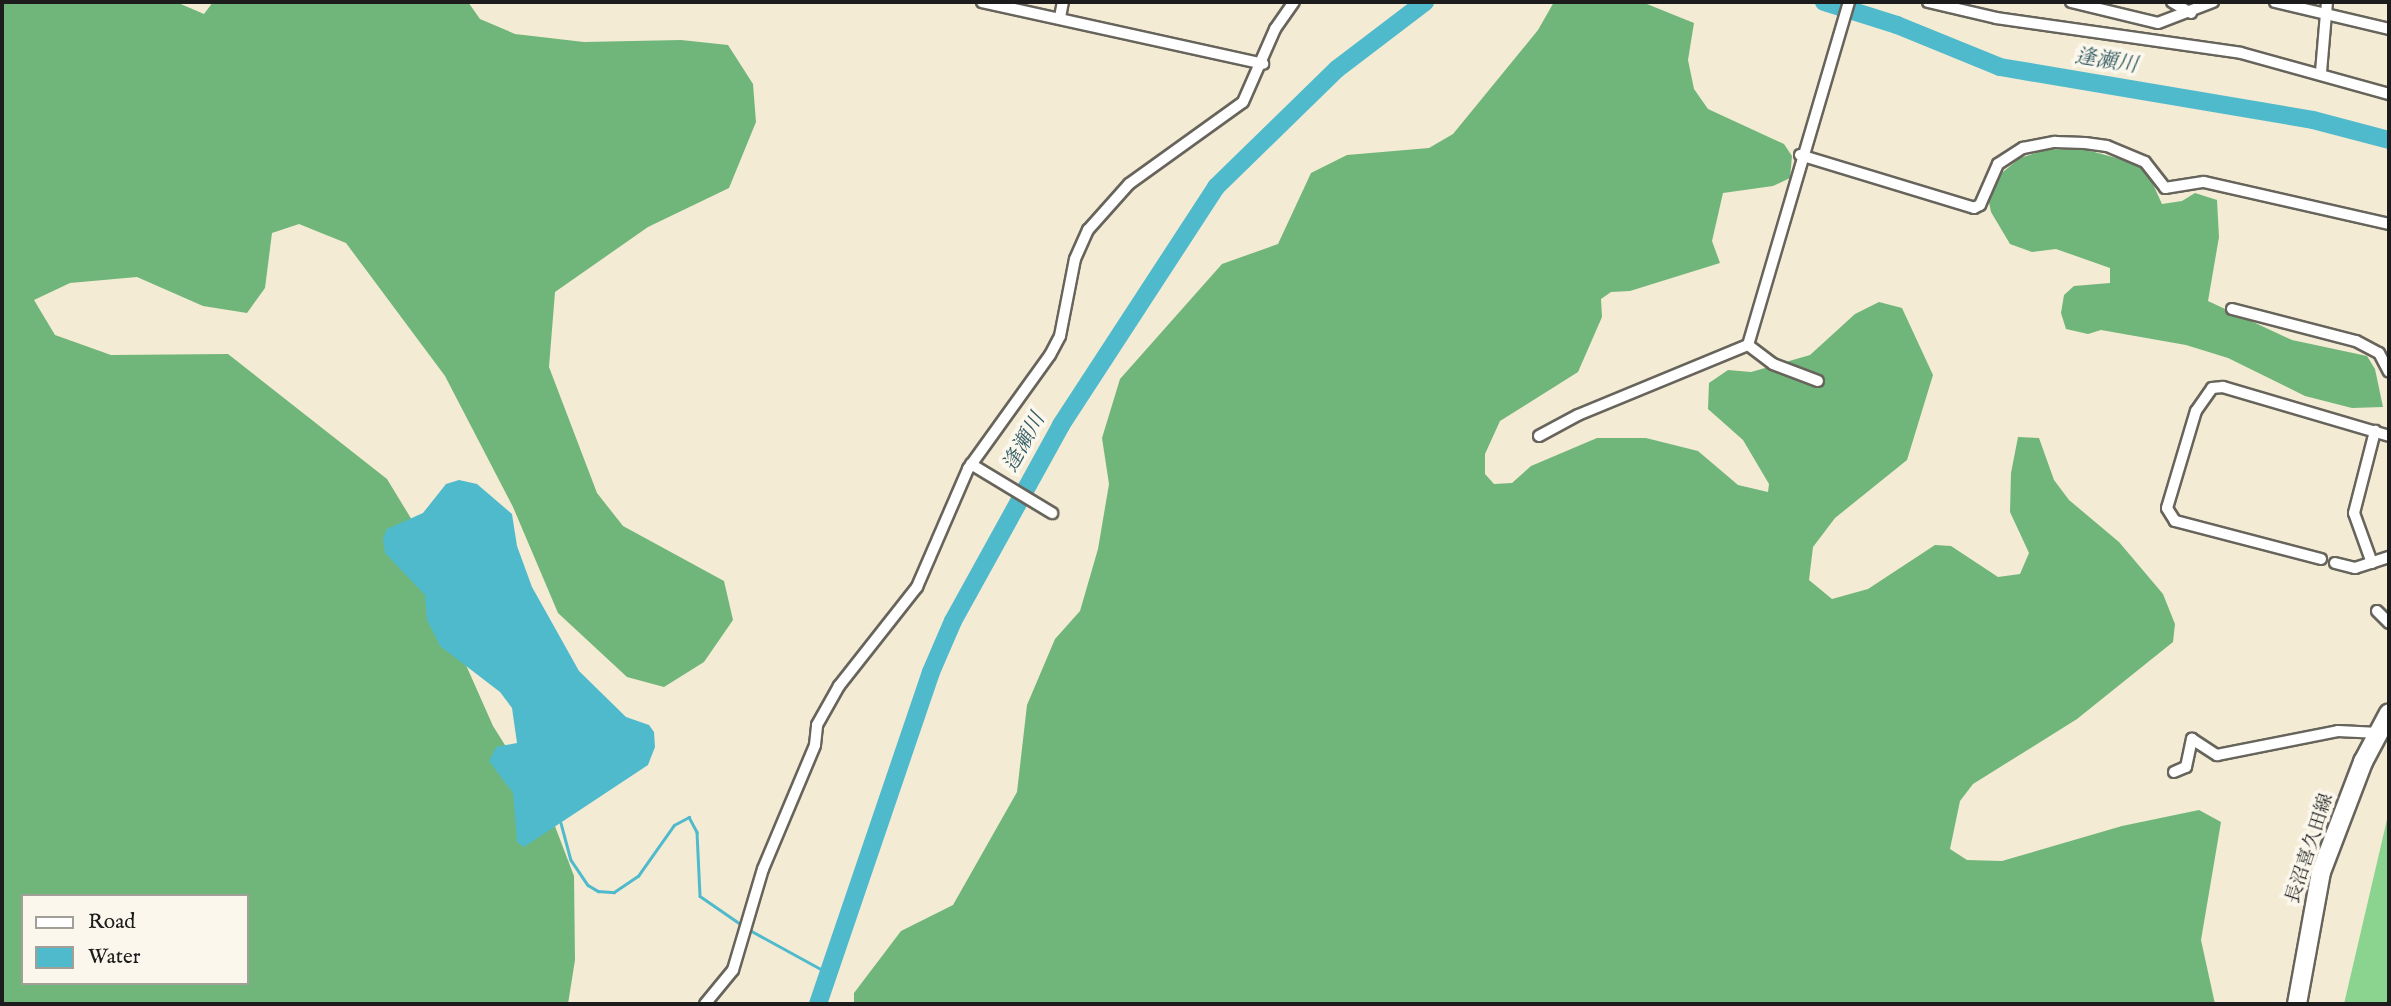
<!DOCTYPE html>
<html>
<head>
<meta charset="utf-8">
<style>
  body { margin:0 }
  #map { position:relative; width:2391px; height:1006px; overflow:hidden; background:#f3ebd4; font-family:"IM FELL English","Noto Serif JP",serif }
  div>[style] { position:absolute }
  .green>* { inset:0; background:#8bd490 }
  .forest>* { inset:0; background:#70b67a }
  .water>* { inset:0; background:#50bacd }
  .stream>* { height:2.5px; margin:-1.25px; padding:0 1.25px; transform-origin:1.25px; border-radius:1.25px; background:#50bacd }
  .river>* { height:18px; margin:-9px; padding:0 9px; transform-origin:9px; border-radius:9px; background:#50bacd }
  .roads { filter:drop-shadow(2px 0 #67645c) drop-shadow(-2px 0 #67645c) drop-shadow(0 2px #67645c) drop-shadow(0 -2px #67645c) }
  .minor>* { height:10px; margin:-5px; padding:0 5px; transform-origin:5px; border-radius:5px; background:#fff }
  .primary>* { height:18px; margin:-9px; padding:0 9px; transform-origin:9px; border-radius:9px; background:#fff }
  span { translate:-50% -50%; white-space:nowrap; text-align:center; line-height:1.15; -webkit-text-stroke:7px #fbf7ec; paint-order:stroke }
  .street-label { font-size:19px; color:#1c1c1c }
  .water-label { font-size:21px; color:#315b63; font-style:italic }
  .frame { position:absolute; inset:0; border:4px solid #1c1c1c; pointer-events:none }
  .legend { position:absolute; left:21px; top:894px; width:228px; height:91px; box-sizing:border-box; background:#fbf7ec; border:2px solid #a29f99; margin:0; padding:9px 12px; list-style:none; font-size:21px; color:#1c1c1c }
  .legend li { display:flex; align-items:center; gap:14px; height:35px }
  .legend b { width:35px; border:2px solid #a29f99 }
</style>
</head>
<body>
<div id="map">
  <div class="green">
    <i style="clip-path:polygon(2389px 811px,2389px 1004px,2344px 1004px)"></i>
  </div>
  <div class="forest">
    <i style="clip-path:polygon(evenodd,2px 2px,176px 2px,204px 14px,213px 2px,468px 2px,480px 19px,515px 34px,584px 42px,681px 40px,728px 45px,753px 84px,756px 122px,729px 188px,648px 227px,555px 292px,549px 367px,597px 493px,623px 526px,724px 581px,733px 620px,704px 662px,664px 687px,627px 677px,558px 613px,513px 507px,445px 376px,346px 243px,299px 224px,272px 233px,265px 288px,247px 313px,203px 306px,137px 277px,70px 283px,34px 300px,55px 335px,111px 355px,228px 354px,387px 479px,429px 548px,458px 647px,493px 726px,553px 821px,574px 876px,575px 960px,568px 1004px,2px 1004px,2px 2px,23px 896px,247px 896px,247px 983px,23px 983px,23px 896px)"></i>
    <i style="clip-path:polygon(1554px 2px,1642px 2px,1694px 23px,1688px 60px,1694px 89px,1708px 109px,1784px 144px,1792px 156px,1790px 178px,1773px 186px,1723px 193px,1712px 241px,1720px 263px,1630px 291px,1611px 292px,1601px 299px,1602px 317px,1578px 372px,1500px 421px,1485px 454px,1485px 474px,1494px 484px,1512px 483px,1531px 466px,1597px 438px,1646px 438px,1698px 451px,1738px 485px,1768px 492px,1769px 484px,1743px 440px,1708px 409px,1709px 383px,1728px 370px,1751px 372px,1810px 355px,1855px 314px,1879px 302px,1902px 308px,1933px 375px,1907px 460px,1835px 518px,1813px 547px,1809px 580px,1832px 599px,1868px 589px,1935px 545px,1951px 546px,1998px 577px,2020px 574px,2029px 553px,2010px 512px,2011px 473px,2018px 437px,2039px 438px,2054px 480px,2069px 500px,2119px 542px,2163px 594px,2175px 624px,2173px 642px,2077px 719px,1973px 784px,1960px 801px,1950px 849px,1967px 860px,2002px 861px,2122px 826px,2199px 810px,2221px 822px,2201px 940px,2215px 1004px,854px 1004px,854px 993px,901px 931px,953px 905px,1017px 792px,1027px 705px,1055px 639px,1080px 611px,1098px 549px,1109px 484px,1102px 438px,1120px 379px,1222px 264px,1278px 244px,1311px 173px,1347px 155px,1429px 148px,1453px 134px,1538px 30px)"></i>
    <i style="clip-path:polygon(2048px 149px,2087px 150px,2131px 162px,2147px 171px,2162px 204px,2182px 201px,2195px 193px,2217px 200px,2219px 237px,2208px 301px,2292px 340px,2367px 356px,2375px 369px,2383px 407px,2352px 408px,2305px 396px,2228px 358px,2186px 345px,2101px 330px,2088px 334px,2066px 329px,2061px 313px,2064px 295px,2074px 286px,2110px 283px,2110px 268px,2056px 249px,2032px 252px,2010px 244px,1991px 212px,1988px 198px,1998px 176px,2020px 158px)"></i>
  </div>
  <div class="water">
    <i style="clip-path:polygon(459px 480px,477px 484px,512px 514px,517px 546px,532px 587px,579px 671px,626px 717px,649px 725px,654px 732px,655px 747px,648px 765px,524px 847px,517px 842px,513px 793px,489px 761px,496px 747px,517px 743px,512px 708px,500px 692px,440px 646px,427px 620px,425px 595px,385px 553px,383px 538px,387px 529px,423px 513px,446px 484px)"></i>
  </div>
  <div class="stream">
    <i style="left:561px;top:823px;width:38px;rotate:75deg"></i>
    <i style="left:571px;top:860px;width:30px;rotate:56deg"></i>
    <i style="left:588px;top:885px;width:12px;rotate:31deg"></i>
    <i style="left:598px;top:891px;width:16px;rotate:4deg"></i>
    <i style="left:614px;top:892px;width:29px;rotate:-34deg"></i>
    <i style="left:638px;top:876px;width:62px;rotate:-54.8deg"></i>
    <i style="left:674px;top:825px;width:17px;rotate:-28deg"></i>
    <i style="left:689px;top:817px;width:17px;rotate:62deg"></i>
    <i style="left:697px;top:832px;width:64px;rotate:87.3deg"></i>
    <i style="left:700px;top:896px;width:51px;rotate:34.6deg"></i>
    <i style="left:748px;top:929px;width:91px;rotate:28.8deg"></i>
  </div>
  <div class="river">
    <i style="left:1824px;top:2px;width:77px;rotate:17.5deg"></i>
    <i style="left:1897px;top:25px;width:111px;rotate:22.2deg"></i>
    <i style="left:2000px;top:67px;width:317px;rotate:9.6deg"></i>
    <i style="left:2313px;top:120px;width:79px;rotate:14.7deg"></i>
    <i style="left:818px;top:1004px;width:351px;rotate:-71.2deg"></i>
    <i style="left:931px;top:672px;width:56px;rotate:-66.7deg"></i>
    <i style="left:953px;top:621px;width:224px;rotate:-61.1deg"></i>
    <i style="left:1061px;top:425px;width:284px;rotate:-56.9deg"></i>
    <i style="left:1216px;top:187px;width:169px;rotate:-44.3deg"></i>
    <i style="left:1337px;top:69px;width:111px;rotate:-37.3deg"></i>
  </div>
  <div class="roads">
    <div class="minor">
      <i style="left:982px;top:2px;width:288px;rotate:12.4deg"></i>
      <i style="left:1928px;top:2px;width:70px;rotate:13.2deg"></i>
      <i style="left:1996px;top:18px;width:247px;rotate:8.1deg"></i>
      <i style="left:2241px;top:53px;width:154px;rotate:15.5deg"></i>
      <i style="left:2071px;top:2px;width:89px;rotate:13.6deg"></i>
      <i style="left:2158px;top:23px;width:59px;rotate:-20.9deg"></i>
      <i style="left:2172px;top:2px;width:22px;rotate:30deg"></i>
      <i style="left:2275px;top:2px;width:117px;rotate:13.3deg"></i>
      <i style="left:1060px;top:17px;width:15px;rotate:-79deg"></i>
      <i style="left:2321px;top:72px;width:70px;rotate:-85.1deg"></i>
      <i style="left:1800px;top:155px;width:182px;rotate:16.9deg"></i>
      <i style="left:1974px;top:208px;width:7px;rotate:-27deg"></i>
      <i style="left:1980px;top:205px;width:45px;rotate:-66.3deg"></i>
      <i style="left:1998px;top:164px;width:30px;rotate:-33deg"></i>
      <i style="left:2023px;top:148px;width:33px;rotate:-11deg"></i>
      <i style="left:2055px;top:142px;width:30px;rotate:2deg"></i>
      <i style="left:2085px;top:143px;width:22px;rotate:8deg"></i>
      <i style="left:2107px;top:146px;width:41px;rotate:22.8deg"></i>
      <i style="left:2145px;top:162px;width:33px;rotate:52deg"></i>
      <i style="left:2165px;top:188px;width:39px;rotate:-9deg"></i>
      <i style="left:2204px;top:182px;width:190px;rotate:12.8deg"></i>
      <i style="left:2232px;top:309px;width:128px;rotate:14.5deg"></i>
      <i style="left:2356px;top:341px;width:26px;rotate:28deg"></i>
      <i style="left:2379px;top:353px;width:21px;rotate:62deg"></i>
      <i style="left:1748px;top:345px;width:31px;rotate:37deg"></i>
      <i style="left:1773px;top:364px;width:48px;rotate:20.7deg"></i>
      <i style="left:1539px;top:436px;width:44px;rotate:-28.3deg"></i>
      <i style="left:1578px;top:415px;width:184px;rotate:-22.4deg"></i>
      <i style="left:1748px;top:345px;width:358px;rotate:-73.6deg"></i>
      <i style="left:971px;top:464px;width:95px;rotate:31.2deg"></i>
      <i style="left:2321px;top:559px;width:151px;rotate:-165.4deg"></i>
      <i style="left:2175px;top:521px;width:15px;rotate:-122deg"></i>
      <i style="left:2167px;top:508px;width:101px;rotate:-73.4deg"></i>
      <i style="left:2196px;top:411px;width:28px;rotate:-55deg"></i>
      <i style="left:2212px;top:388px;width:11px;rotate:-5deg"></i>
      <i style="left:2223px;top:387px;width:173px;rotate:16.4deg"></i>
      <i style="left:2335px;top:563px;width:21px;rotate:14deg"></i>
      <i style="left:2355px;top:568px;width:36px;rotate:-18deg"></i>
      <i style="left:2372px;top:563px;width:53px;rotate:-109.8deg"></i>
      <i style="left:2354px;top:513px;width:85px;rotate:-75.6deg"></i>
      <i style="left:2377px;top:611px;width:17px;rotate:45deg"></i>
      <i style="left:2174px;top:772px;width:13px;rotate:-23deg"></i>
      <i style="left:2186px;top:767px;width:29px;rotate:-78deg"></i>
      <i style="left:2192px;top:739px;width:30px;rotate:33deg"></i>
      <i style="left:2217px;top:755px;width:123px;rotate:-11.2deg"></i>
      <i style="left:2338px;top:731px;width:41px;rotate:2.8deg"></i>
      <i style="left:705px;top:1004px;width:44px;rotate:-50.5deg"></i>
      <i style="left:733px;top:970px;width:105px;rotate:-73.5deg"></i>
      <i style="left:763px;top:869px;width:134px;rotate:-67.2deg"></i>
      <i style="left:815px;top:745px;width:20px;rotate:-84deg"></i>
      <i style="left:817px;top:725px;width:45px;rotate:-60.6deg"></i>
      <i style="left:839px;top:686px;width:126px;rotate:-51.8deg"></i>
      <i style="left:917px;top:587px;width:129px;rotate:-66.6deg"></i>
      <i style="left:968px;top:469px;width:140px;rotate:-54.3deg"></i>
      <i style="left:1050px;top:355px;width:21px;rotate:-62deg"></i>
      <i style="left:1060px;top:336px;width:78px;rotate:-79deg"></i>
      <i style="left:1075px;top:259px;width:32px;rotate:-66deg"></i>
      <i style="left:1088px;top:230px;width:62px;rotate:-48.3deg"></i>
      <i style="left:1129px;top:184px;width:140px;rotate:-35.7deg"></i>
      <i style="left:1243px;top:102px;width:80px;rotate:-66.3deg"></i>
      <i style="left:1275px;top:29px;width:33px;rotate:-55deg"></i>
    </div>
    <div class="primary">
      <i style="left:2297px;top:1004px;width:134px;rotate:-79.7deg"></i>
      <i style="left:2321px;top:872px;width:118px;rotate:-69.1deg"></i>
      <i style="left:2363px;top:762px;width:55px;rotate:-62deg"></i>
    </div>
  </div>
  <div class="street-label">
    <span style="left:2311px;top:849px;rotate:-72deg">長沼喜久田線</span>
  </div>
  <div class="water-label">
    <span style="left:2106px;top:62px;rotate:9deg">逢瀬川</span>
    <span style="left:1025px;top:443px;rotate:-61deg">逢瀬川</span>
  </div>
  <div class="frame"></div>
  <ul class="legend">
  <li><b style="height:9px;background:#fff"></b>Road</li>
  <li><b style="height:19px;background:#50bacd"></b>Water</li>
  </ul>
</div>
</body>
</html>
